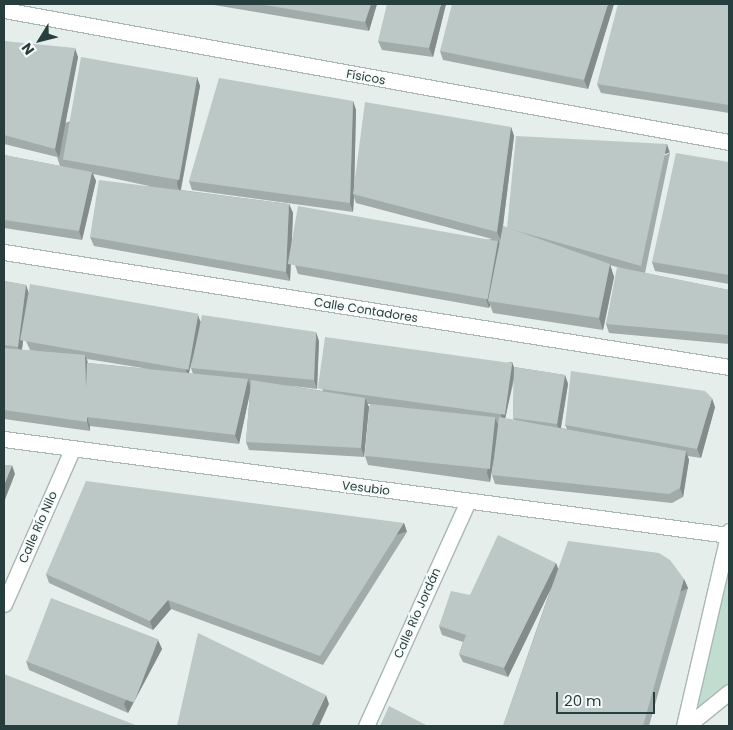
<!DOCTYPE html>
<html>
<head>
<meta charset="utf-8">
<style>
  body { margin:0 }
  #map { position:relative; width:733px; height:730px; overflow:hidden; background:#e6eeec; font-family:Poppins,sans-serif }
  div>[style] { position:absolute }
  .green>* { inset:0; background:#c1ddcf }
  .roads { filter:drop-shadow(1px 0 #a9b6b4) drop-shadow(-1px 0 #a9b6b4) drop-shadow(0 1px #a9b6b4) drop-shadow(0 -1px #a9b6b4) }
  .minor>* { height:15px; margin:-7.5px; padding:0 7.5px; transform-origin:7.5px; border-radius:7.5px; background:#fff }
  .wall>* { inset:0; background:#a1acaa }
  .shaded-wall>* { inset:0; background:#838c8b; transform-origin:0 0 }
  .building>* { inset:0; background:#bbc8c6; transform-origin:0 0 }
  span { translate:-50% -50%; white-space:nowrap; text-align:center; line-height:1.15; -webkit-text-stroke:4px #f6faf9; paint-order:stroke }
  .street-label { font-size:12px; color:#263f3e }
  .frame { position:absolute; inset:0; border:5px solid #263f3e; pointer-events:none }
  .north { position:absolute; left:15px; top:15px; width:50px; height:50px; -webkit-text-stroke:4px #f6faf9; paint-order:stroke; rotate:234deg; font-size:14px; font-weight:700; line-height:20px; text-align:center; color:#263f3e }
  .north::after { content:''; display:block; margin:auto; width:18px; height:22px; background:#263f3e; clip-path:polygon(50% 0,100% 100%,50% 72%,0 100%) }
  .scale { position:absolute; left:556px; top:692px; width:99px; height:22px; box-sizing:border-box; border:2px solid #263f3e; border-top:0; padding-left:6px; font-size:15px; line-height:18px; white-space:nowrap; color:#263f3e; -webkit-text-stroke:4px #f6faf9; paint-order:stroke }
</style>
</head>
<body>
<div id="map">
  <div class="green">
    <i style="clip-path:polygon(729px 531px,729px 692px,687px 726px)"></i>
  </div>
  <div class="roads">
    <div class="minor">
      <i style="left:4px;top:10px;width:737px;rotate:10.32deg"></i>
      <i style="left:4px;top:252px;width:734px;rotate:9.01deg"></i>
      <i style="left:4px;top:439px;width:730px;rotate:7.55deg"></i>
      <i style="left:4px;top:604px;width:168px;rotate:-66.2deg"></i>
      <i style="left:366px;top:726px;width:247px;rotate:-65.6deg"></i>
      <i style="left:684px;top:726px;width:200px;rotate:-77deg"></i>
      <i style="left:687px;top:726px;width:54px;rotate:-39deg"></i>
    </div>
  </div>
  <div class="wall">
    <i style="clip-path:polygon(208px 4px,377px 4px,369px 31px)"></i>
    <i style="clip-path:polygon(446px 4px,433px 57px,382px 50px,378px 41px)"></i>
    <i style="clip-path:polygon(614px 4px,588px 89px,443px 60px,440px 51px)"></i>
    <i style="clip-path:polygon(729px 4px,729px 113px,601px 93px,597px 84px)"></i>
    <i style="clip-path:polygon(4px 41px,78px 57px,65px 123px,197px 77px,200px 86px,181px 190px,289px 204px,293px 213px,290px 281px,94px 246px,90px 237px,149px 186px,93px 174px,96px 181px,82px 240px,4px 228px,4px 155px,60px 166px,57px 157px,4px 144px)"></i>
    <i style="clip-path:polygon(353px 101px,356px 110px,354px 186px,511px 127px,514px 136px,503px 226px,507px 228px,670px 153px,645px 273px,729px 290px,729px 344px,609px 333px,606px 324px,620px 268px,610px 265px,614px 277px,603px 330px,493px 313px,490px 305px,489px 308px,298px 274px,295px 265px,492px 239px,356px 203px,354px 197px,353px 212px,192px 190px,189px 181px)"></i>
    <i style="clip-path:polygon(729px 162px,729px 284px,655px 271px,652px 262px)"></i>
    <i style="clip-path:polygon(evenodd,4px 281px,26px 285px,29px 294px,22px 350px,37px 351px,30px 350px,26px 341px,198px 315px,200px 321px,319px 341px,317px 389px,284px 385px,323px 391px,322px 389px,512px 362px,514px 367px,565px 375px,568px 384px,561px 428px,567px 429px,565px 425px,715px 407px,701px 458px,688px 456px,689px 460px,683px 497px,672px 503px,495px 484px,492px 475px,494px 454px,490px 482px,368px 465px,365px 456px,370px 404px,367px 404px,369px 407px,364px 457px,249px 450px,246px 442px,250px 392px,239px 444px,90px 426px,90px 431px,4px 419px,4px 281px,193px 358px,191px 368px,193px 374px,189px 373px,193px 358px,4px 281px,87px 359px,149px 369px,88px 363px,87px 359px,4px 281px,514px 380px,513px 418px,514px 420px,505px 419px,514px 380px)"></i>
    <i style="clip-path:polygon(404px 523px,407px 532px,323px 665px,171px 609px,153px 630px,49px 583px,46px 574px)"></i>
    <i style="clip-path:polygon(556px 563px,558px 568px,684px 579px,688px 588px,649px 726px,503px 726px,551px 588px,508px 677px,463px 662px,459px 654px,463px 642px,442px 635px,439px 626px,470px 595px)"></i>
    <i style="clip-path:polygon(158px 640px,162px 649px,128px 713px,29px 670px,26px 661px)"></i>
  </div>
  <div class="shaded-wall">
    <i style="clip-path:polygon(371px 4px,377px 4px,369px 31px,365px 22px)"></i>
    <i style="clip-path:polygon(441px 4px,446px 4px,433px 57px,429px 48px)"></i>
    <i style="clip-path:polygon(608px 4px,614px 4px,588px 89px,584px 80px)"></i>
    <i style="clip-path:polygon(75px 48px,78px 57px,59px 158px,55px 149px)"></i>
    <i style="clip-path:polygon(197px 77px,200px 86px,180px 193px,177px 184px)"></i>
    <i style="clip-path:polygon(353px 101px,356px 110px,354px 195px,353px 194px,354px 197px,353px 212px,350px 203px)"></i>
    <i style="clip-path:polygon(511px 127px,514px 136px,501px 241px,497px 232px)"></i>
    <i style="left:667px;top:144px;width:9px;height:125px;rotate:72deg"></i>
    <i style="clip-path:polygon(92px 172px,96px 181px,82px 240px,79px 231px)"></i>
    <i style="clip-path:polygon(289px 204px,293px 213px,290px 281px,286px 272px)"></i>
    <i style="clip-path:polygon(498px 240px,502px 249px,488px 301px,490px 305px,489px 308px,486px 299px)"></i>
    <i style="clip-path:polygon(610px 264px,614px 277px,603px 330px,599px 318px)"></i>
    <i style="clip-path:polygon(26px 285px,29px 294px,21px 356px,18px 347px)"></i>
    <i style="clip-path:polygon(198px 315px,201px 324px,188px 376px,185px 367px)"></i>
    <i style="clip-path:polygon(316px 332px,319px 341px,317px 389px,314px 380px)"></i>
    <i style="clip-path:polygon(85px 355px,88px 364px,86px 389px)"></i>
    <i style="clip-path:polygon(512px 362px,515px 371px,504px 424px,501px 415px)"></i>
    <i style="clip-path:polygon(565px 375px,568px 384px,560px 433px,557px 424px)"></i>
    <i style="clip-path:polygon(248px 379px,251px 388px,239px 444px,235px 435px)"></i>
    <i style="clip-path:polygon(365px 398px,369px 407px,364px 457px,361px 448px)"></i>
    <i style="clip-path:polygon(712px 398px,715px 407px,701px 458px,697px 449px)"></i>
    <i style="clip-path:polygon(87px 417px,90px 426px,90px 431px,87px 422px)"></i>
    <i style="clip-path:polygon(495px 418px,499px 427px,490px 482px,487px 473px)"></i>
    <i style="clip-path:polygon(686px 451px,689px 460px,683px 497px,680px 488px)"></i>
    <i style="clip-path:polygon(12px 465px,15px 474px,4px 502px,4px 485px)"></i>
    <i style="left:404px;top:523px;width:9px;height:157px;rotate:72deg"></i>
    <i style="clip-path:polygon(556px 563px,559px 572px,508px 677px,504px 668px)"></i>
    <i style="left:684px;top:579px;width:10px;height:153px;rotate:66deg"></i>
    <i style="clip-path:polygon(168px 600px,171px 609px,153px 630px,150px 621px)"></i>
    <i style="clip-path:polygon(158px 640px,162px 649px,128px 713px,124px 704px)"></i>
    <i style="clip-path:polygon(326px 695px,329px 704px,319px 726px,311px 726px)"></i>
  </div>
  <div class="building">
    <i style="clip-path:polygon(259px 4px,371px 4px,365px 22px)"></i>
    <i style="clip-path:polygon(387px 4px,441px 4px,429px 48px,378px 41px)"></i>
    <i style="clip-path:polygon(452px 4px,608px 4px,584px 80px,440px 51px)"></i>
    <i style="clip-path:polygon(618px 4px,729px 4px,729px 105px,597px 84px)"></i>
    <i style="clip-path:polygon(4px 41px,75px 48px,55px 149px,4px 135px)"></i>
    <i style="left:81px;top:57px;width:118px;height:104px;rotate:10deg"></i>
    <i style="clip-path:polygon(219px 78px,353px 101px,350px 203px,189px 181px)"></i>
    <i style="clip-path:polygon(365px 102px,511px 127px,497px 232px,353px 194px)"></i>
    <i style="clip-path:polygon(516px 136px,667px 144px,641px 266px,507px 228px)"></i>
    <i style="clip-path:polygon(676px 153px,729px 162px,729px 275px,652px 262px)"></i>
    <i style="clip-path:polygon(4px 155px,92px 172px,79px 231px,4px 220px)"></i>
    <i style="clip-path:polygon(99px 180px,289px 204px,286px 272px,90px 237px)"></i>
    <i style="left:298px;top:206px;width:203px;height:59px;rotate:10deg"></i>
    <i style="clip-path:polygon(503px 226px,610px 264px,599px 318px,488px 301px)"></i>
    <i style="clip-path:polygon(617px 267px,729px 290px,729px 329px,728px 335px,606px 324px)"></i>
    <i style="clip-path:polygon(4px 281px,26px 285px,18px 347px,4px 345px)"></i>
    <i style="left:30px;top:284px;width:171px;height:57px;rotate:10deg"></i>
    <i style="clip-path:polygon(202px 315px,316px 332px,314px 380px,191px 368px)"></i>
    <i style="left:325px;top:337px;width:189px;height:52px;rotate:8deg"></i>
    <i style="clip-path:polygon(4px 348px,85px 355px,86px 389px,87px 363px,248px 379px,235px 435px,87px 417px,87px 422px,4px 410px)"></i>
    <i style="clip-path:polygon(514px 367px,565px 375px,557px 424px,513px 418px)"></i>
    <i style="clip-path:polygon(571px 371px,705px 391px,712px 398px,697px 449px,565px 425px)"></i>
    <i style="clip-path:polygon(251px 380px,365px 398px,361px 448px,246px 442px)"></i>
    <i style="left:370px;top:404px;width:126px;height:52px;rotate:6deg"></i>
    <i style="clip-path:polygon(499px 417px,686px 451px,680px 488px,669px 494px,492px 475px)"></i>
    <i style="clip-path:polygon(4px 465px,12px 465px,4px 485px)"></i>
    <i style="clip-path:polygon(86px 481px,404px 523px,320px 656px,168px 600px,150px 621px,46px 574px)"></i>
    <i style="clip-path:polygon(498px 535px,556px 563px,504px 668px,459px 654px,466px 635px,439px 626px,451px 591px,470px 595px)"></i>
    <i style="clip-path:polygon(568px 541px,659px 553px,670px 560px,684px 579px,643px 726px,503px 726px)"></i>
    <i style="left:51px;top:598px;width:115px;height:68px;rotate:21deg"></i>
    <i style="clip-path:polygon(198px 633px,326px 695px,311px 726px,177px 726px)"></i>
    <i style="clip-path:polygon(4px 674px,138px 726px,4px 726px)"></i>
    <i style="clip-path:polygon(389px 706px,428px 726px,380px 726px)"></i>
  </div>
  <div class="street-label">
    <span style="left:366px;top:77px;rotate:10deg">Físicos</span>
    <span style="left:366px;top:310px;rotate:9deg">Calle Contadores</span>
    <span style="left:366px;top:488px;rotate:7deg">Vesubio</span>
    <span style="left:38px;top:527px;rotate:-66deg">Calle Río Nilo</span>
    <span style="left:417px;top:613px;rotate:-66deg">Calle Río Jordán</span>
  </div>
  <div class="frame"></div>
  <div class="north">N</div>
  <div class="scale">20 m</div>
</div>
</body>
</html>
